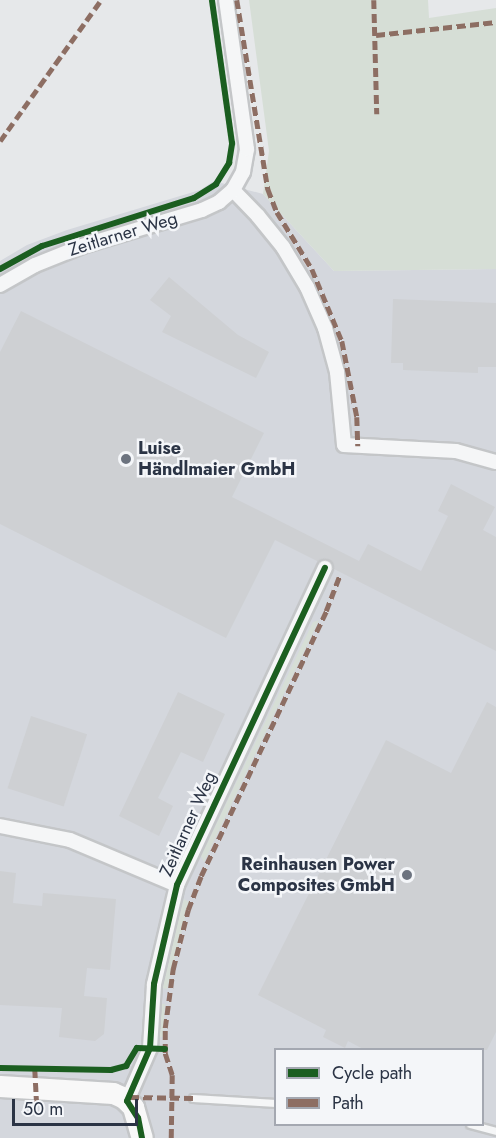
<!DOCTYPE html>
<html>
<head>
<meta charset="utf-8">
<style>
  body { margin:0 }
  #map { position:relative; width:496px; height:1138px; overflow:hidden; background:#e6e8ea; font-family:Jost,sans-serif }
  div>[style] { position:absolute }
  .built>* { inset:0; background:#d4d7dd }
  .green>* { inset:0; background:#d6ded6 }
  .building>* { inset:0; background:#ced0d3; transform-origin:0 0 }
  .roads { filter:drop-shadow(2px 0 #c4c6c8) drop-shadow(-2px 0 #c4c6c8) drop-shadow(0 2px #c4c6c8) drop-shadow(0 -2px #c4c6c8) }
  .service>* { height:7px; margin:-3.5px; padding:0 3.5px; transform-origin:3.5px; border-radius:3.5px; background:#f5f6f7 }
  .minor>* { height:14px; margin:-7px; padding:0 7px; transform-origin:7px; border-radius:7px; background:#f5f6f7 }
  .primary>* { height:21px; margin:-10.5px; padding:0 10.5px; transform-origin:10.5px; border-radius:10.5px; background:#f8f8f8 }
  .quiet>* { height:4.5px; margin-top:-2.25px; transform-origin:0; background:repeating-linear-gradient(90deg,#8d6e63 0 9px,transparent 0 13.5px) }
  .cycleway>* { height:6px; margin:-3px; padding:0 3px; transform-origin:3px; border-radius:3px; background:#1b5e20 }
  .dots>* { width:16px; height:16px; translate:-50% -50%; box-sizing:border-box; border:3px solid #f4f6f9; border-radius:50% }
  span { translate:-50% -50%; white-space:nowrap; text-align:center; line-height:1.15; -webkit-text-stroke:5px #f4f6f9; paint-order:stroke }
  .street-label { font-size:18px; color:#2b3445 }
  .poi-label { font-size:18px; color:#2b3445; font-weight:700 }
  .left { translate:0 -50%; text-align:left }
  .right { translate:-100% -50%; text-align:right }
  .legend { position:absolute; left:274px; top:1048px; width:210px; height:78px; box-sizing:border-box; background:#f4f6f9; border:2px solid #a4a8b1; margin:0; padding:8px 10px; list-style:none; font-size:18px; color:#2b3445 }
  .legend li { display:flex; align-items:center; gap:12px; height:30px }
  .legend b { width:30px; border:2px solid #a4a8b1 }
  .scale { position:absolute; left:12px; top:1099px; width:126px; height:27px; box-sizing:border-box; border:3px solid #2b3445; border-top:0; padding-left:8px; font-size:18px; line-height:21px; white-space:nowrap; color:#2b3445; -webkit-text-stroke:4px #f4f6f9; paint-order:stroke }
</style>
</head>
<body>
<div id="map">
  <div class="built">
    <i style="clip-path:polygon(evenodd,214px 181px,263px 194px,334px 271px,496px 269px,496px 1138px,0 1138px,0 261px,27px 245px,67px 230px,200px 190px,214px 181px,276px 1050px,482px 1050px,482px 1124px,276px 1124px,276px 1050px)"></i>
  </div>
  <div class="green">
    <i style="clip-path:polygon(249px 0,428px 0,429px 18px,496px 8px,496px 269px,334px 271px,263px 194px,269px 151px)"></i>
    <i style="clip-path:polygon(319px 620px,204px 862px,201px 856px,313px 622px)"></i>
    <i style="clip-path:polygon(184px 899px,189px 902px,167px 989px,162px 988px,174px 931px)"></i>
    <i style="clip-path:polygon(160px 1004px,165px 1004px,163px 1037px,157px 1037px)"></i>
  </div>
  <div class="building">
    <i style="clip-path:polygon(169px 277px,238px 335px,269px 352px,256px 378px,162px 332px,171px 316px,150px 300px)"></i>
    <i style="clip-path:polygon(393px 299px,496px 303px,496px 367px,478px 367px,478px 373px,403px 370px,403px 363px,391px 363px)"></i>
    <i style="clip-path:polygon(21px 311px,264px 433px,232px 497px,359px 561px,368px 544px,421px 571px,448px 516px,438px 511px,451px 484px,495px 507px,483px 530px,496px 537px,496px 651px,334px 569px,329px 560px,319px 562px,275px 540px,226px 638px,0 524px,0 352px)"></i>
    <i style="clip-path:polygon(178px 692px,225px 714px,203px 762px,181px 752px,158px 798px,173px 806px,159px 836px,119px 816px)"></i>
    <i style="clip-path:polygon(487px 702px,496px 707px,496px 1032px,487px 1050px,365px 1050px,348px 1041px,345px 1048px,323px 1037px,326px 1030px,258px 995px,386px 740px,451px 773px)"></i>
    <i style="left:31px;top:716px;width:59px;height:76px;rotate:18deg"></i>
    <i style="clip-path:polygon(0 871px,16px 873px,13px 903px,42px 906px,43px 893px,116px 899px,110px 970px,87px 968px,84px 996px,107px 998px,104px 1034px,95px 1041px,59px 1037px,62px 1008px,0 1005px)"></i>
  </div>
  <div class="roads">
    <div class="service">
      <i style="left:193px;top:1098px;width:83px;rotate:3.4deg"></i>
      <i style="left:470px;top:1124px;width:27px;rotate:15deg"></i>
    </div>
    <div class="minor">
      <i style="left:233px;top:190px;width:36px;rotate:46deg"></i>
      <i style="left:258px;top:216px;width:40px;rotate:51deg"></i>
      <i style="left:283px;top:247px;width:47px;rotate:59deg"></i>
      <i style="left:307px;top:287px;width:45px;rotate:66.3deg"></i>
      <i style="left:325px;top:328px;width:46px;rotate:74.7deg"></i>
      <i style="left:337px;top:372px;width:73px;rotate:84.5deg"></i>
      <i style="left:344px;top:445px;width:112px;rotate:3.1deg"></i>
      <i style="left:456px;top:451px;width:41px;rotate:15.4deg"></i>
      <i style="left:0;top:285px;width:40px;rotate:-29.7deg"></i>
      <i style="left:35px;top:265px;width:51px;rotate:-22deg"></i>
      <i style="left:82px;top:246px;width:125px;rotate:-16.7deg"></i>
      <i style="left:202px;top:210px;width:19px;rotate:-25deg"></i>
      <i style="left:219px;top:202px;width:18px;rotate:-41deg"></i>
      <i style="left:233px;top:190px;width:21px;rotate:-61deg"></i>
      <i style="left:243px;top:172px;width:23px;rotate:-80deg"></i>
      <i style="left:247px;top:149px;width:150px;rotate:-98deg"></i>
      <i style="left:0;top:826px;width:71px;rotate:11.3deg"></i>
      <i style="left:70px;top:840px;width:116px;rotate:22.8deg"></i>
      <i style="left:127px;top:1101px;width:58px;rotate:-66.5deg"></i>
      <i style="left:150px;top:1048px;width:64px;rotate:-86.4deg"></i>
      <i style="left:154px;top:984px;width:102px;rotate:-76.9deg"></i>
      <i style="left:177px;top:885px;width:350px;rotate:-65deg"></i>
    </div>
    <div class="primary">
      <i style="left:0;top:1086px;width:113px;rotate:3.5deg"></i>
      <i style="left:113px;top:1093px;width:12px;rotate:24deg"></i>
      <i style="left:124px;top:1098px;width:13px;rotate:45deg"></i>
      <i style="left:133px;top:1107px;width:32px;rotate:74deg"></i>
    </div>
  </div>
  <div class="quiet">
    <i style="left:237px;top:0;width:192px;rotate:80.7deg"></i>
    <i style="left:268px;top:189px;width:25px;rotate:69deg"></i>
    <i style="left:277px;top:212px;width:67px;rotate:58.4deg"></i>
    <i style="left:312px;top:269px;width:78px;rotate:67.4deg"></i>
    <i style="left:342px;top:341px;width:77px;rotate:78.8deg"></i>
    <i style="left:357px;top:417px;width:29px;rotate:88deg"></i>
    <i style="left:374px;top:0;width:114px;rotate:88.5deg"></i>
    <i style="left:376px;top:35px;width:121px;rotate:-6.2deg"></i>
    <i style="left:0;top:141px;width:173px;rotate:-54.4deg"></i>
    <i style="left:35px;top:1069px;width:39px;rotate:87deg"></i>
    <i style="left:130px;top:1097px;width:63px;rotate:0.9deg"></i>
    <i style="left:171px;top:1138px;width:63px;rotate:-89.1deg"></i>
    <i style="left:172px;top:1075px;width:23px;rotate:-108deg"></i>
    <i style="left:165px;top:1053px;width:25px;rotate:-90deg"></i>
    <i style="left:165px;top:1028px;width:60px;rotate:-82.3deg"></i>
    <i style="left:173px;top:969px;width:61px;rotate:-75.7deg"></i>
    <i style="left:188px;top:910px;width:36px;rotate:-69deg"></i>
    <i style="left:201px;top:876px;width:293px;rotate:-64.7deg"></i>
    <i style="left:326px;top:611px;width:40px;rotate:-69deg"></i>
  </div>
  <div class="cycleway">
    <i style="left:0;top:269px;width:48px;rotate:-28.7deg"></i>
    <i style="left:42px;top:246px;width:159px;rotate:-17.5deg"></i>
    <i style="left:194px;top:198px;width:26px;rotate:-32deg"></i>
    <i style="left:216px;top:184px;width:25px;rotate:-58deg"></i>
    <i style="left:229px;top:163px;width:20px;rotate:-81deg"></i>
    <i style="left:232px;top:143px;width:144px;rotate:-98deg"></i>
    <i style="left:0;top:1068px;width:111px;rotate:1deg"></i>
    <i style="left:111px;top:1070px;width:16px;rotate:-15deg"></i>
    <i style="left:126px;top:1066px;width:21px;rotate:-59deg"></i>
    <i style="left:137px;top:1048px;width:28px;rotate:2deg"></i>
    <i style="left:142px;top:1138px;width:20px;rotate:-101deg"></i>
    <i style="left:138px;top:1118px;width:20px;rotate:-123deg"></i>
    <i style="left:127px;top:1101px;width:58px;rotate:-66.5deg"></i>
    <i style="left:150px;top:1048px;width:64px;rotate:-86.4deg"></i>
    <i style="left:154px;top:984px;width:102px;rotate:-76.9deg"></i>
    <i style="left:177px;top:885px;width:350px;rotate:-65deg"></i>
  </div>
  <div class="dots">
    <i style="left:126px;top:459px;background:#6c737f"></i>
    <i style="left:407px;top:875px;background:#6c737f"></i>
  </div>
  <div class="street-label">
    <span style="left:123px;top:234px;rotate:-17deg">Zeitlarner Weg</span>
    <span style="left:188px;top:824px;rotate:-66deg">Zeitlarner Weg</span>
  </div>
  <div class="poi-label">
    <span class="left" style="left:138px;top:459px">Luise<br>Händlmaier GmbH</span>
    <span class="right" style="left:395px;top:875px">Reinhausen Power<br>Composites GmbH</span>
  </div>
  <ul class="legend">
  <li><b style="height:8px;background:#1b5e20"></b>Cycle path</li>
  <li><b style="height:8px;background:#8d6e63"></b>Path</li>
  </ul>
  <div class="scale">50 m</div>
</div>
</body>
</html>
